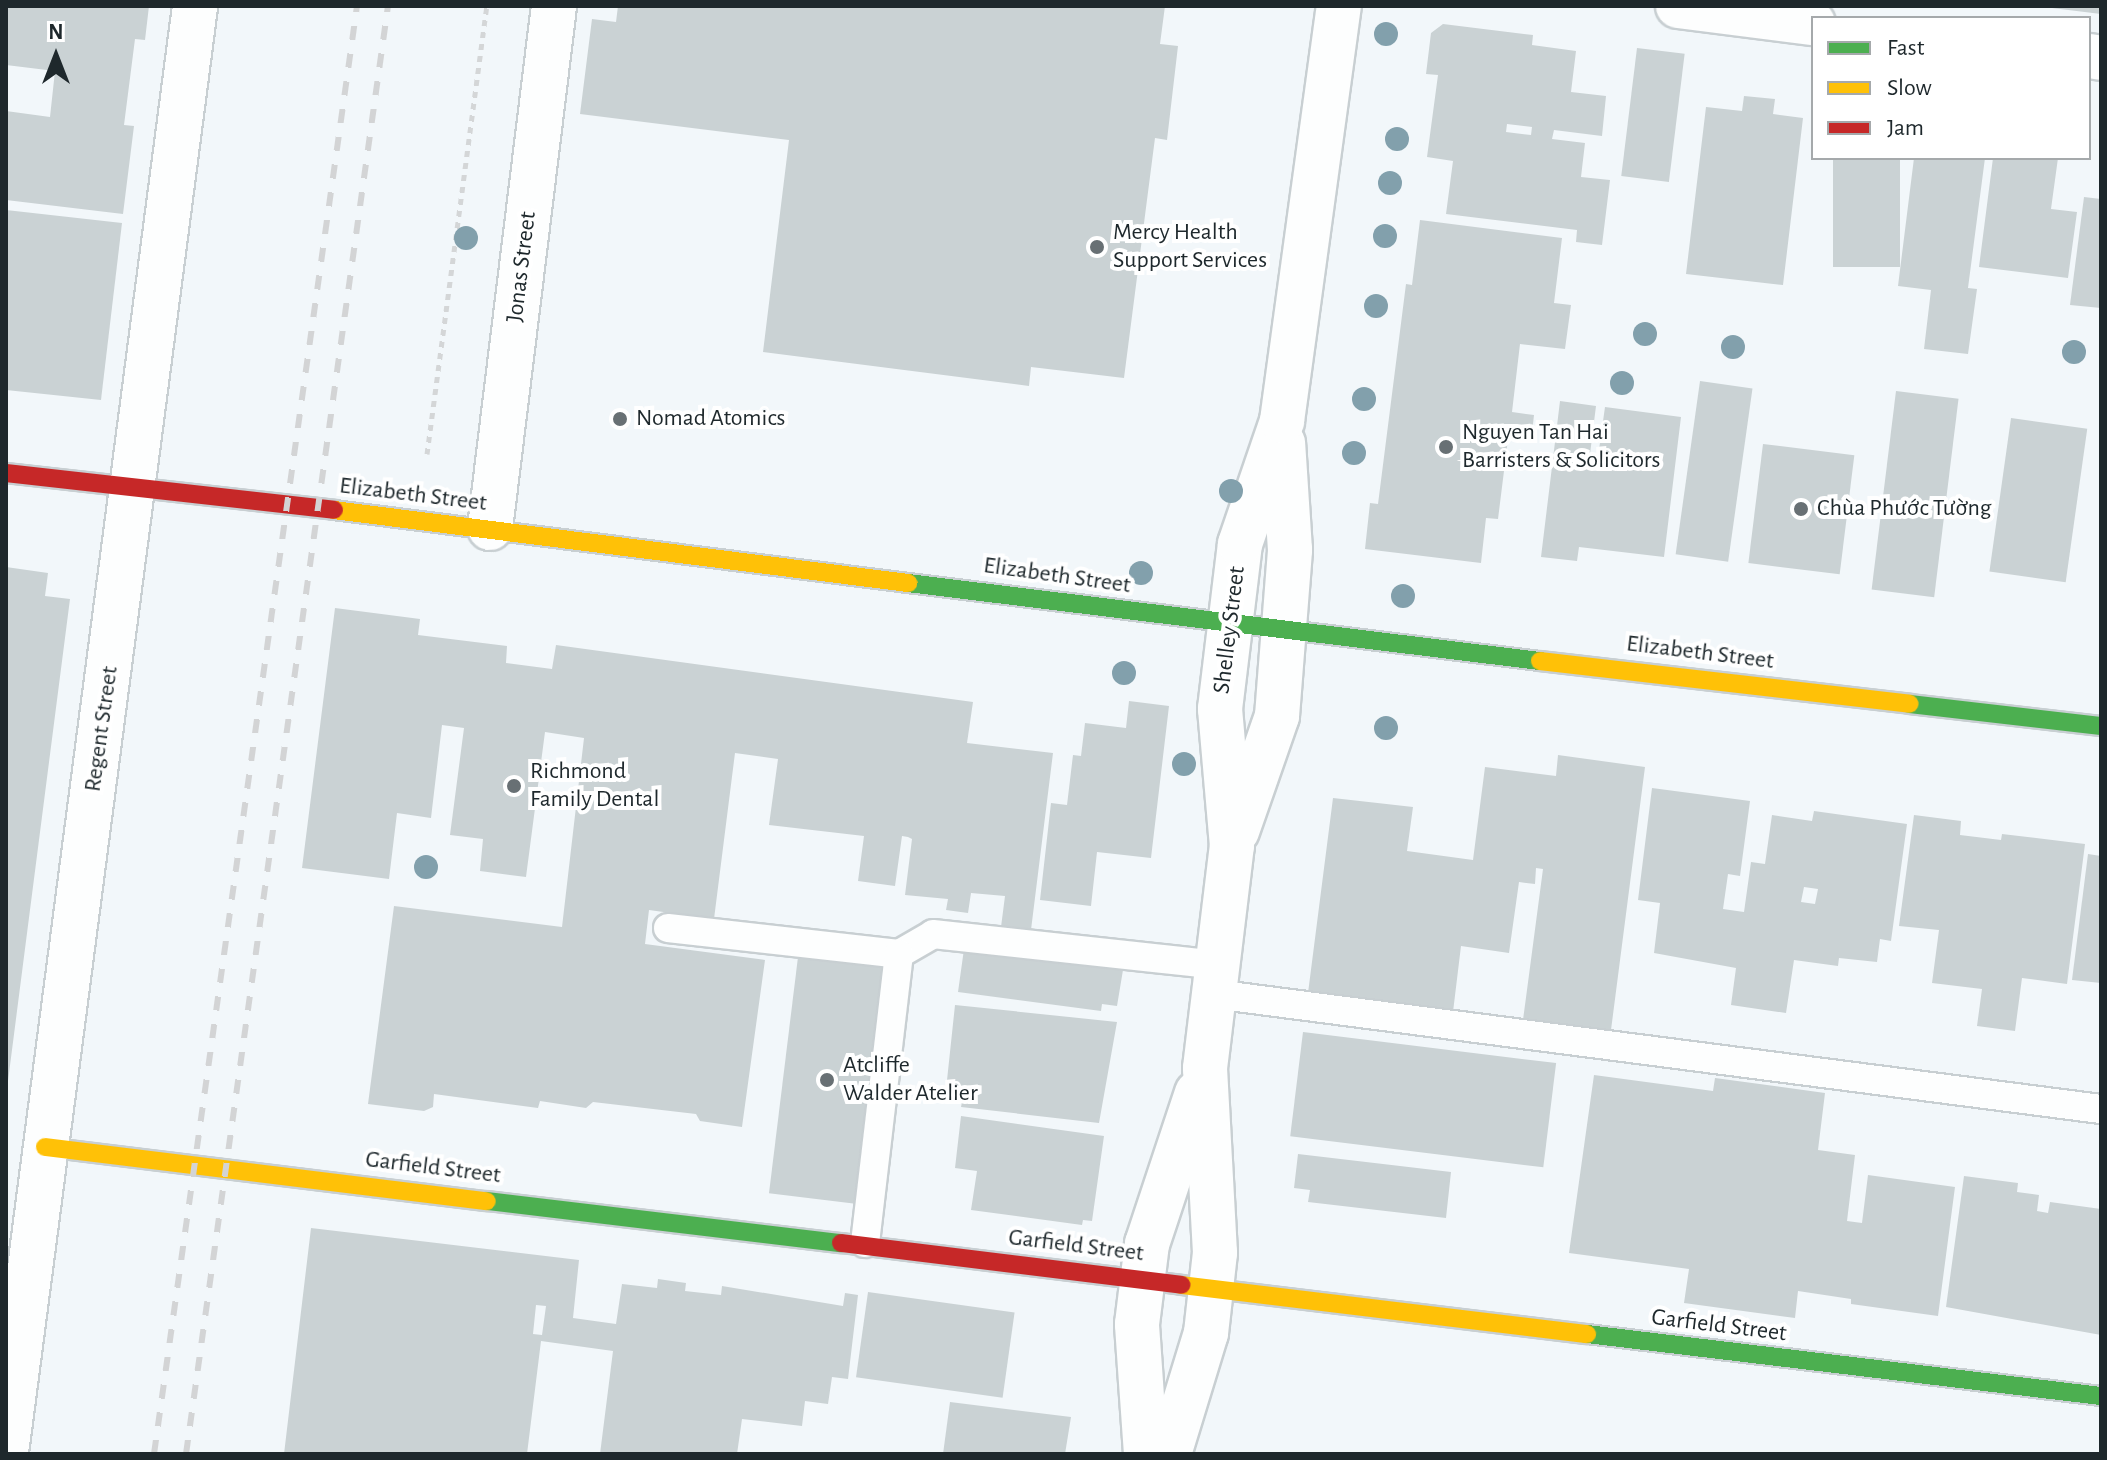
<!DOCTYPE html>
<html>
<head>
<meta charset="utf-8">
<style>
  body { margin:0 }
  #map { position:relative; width:2107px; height:1460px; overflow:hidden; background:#f2f7fa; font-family:"Alegreya Sans",sans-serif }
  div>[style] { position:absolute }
  .building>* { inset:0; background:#cad2d4; transform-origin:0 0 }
  .path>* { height:5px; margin-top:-2.5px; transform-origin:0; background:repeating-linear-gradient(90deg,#d4d6d7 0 6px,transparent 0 12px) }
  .roads { filter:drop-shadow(2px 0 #c8cfd2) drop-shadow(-2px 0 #c8cfd2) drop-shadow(0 2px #c8cfd2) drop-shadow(0 -2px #c8cfd2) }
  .lane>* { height:28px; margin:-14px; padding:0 14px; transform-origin:14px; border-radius:14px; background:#fdfefe }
  .street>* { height:44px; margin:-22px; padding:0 22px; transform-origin:22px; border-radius:22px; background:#fdfefe }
  .fast>* { height:18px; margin:-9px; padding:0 9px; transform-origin:9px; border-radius:9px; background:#4caf50 }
  .slow>* { height:18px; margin:-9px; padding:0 9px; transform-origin:9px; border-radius:9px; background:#ffc107 }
  .jam>* { height:18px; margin:-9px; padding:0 9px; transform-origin:9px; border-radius:9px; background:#c62828 }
  .rail>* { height:6px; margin-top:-3px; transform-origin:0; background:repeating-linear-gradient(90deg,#d3d4d5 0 14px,transparent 0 28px) }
  .trees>* { width:24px; height:24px; margin:-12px; border-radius:50%; background:#82a0ac }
  .dots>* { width:22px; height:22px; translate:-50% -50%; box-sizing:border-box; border:4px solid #fff; border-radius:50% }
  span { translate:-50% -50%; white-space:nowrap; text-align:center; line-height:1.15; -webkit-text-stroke:8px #fff; paint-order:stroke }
  .poi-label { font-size:24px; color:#1e282c }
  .left { translate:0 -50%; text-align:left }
  .street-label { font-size:24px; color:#1e282c }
  .frame { position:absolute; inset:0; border:8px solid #1e282c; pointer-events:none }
  .legend { position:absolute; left:1811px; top:16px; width:280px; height:144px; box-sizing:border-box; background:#fff; border:2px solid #a5a9ab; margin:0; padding:10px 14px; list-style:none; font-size:24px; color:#1e282c }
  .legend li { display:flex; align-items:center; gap:16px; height:40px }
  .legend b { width:40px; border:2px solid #a5a9ab }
  .north { position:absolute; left:16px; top:16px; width:80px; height:80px; -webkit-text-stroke:6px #fff; paint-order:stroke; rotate:0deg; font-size:22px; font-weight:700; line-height:32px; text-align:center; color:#1e282c }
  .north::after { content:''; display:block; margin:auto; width:28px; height:36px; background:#1e282c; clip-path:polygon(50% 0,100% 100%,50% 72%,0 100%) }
</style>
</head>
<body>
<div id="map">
  <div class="building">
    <i style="clip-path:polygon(6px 6px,149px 6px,145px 40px,135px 39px,124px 125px,134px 126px,123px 214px,6px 200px,6px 111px,50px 117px,55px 71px,6px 65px)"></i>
    <i style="clip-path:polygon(618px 6px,1165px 6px,1160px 44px,1178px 46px,1167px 140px,1155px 138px,1124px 378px,1031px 367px,1029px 386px,763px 352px,789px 140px,580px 114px,592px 19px,616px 22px)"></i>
    <i style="clip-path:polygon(2052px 6px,2101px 6px,2101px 14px,2052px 8px)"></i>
    <i style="clip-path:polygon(evenodd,1443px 24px,1533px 35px,1532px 45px,1576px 51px,1571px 92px,1606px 96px,1602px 136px,1554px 130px,1552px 139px,1585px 143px,1581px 177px,1610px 180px,1602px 245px,1576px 242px,1577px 230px,1446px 214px,1453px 161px,1427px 157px,1438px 75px,1426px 74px,1431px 33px,1443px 24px,1507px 124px,1532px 127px,1531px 135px,1506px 132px,1507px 124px)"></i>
    <i style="left:1637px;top:48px;width:48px;height:129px;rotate:7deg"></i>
    <i style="clip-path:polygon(1744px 96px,1775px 99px,1773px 114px,1803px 118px,1783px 285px,1686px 274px,1706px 107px,1742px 111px)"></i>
    <i style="left:1833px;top:158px;width:67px;height:109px"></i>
    <i style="clip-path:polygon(1914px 158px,1985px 158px,1968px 288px,1977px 289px,1968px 354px,1924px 349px,1931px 290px,1898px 286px)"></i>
    <i style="clip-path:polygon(1993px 158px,2058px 158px,2051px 209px,2077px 212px,2068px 278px,1979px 267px)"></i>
    <i style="clip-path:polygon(2084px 197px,2101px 199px,2101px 308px,2070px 305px)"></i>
    <i style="clip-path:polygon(6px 210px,122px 223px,101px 400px,6px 390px)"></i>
    <i style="clip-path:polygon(1420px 220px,1562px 238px,1554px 303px,1571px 305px,1565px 349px,1520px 344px,1512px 412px,1534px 415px,1532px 433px,1509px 431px,1498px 519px,1486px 518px,1481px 563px,1365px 549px,1370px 503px,1378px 504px,1406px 284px,1412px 285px)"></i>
    <i style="left:1700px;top:381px;width:53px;height:175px;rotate:8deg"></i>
    <i style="left:1896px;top:391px;width:63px;height:200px;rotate:7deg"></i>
    <i style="clip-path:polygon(1560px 401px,1596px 406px,1588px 470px,1596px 471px,1605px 407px,1681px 417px,1664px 557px,1579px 547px,1577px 561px,1541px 557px)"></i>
    <i style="left:2011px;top:418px;width:77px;height:155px;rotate:8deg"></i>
    <i style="left:1763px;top:444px;width:92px;height:120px;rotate:7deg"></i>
    <i style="clip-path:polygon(6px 567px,48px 573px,45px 596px,70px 599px,8px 1081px)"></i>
    <i style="clip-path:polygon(335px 608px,420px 619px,418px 635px,507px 646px,506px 663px,552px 669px,556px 645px,973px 702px,967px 743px,1053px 753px,1031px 930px,1001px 927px,1005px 896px,971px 893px,968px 913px,946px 910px,948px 899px,905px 895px,912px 839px,908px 837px,902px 836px,895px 886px,858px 881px,864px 836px,769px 825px,778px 759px,735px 753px,714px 919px,649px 910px,645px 944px,765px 960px,742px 1127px,700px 1121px,696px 1114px,593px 1102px,586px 1108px,540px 1101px,538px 1108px,434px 1094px,433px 1107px,424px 1111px,368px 1104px,394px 906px,562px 927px,584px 738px,545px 732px,526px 877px,480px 871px,483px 839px,450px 835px,464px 728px,442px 725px,431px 818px,397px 813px,389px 879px,302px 868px)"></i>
    <i style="clip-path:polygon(1129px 701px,1169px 706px,1151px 858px,1097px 852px,1091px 906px,1040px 900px,1051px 803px,1067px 805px,1073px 755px,1081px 756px,1085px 723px,1126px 728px)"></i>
    <i style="clip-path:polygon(1558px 755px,1645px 767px,1611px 1030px,1523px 1020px,1543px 869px,1536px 868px,1535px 884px,1519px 882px,1509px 953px,1461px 946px,1453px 1012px,1308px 993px,1333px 798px,1413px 807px,1407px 851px,1473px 860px,1485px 767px,1556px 776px)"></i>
    <i style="clip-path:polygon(evenodd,1652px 788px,1750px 801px,1740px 876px,1728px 874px,1723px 909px,1744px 912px,1751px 862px,1765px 864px,1772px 815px,1812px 821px,1814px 811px,1907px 824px,1891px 941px,1880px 939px,1877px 962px,1839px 958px,1838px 966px,1794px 960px,1786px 1013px,1731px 1005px,1736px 968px,1654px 953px,1660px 903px,1638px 900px,1652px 788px,1804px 887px,1818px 889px,1815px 904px,1801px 902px,1804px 887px)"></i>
    <i style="clip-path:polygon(1914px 815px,1961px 821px,1960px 835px,2001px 840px,2002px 834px,2085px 844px,2067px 984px,2022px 978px,2015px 1031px,1977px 1026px,1982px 989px,1932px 983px,1939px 930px,1899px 926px)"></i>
    <i style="clip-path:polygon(2088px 854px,2101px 856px,2101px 983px,2072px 980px)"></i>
    <i style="clip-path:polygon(964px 949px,1123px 970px,1117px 1006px,1102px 1004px,1101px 1011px,958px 992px)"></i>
    <i style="left:798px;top:957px;width:87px;height:238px;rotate:7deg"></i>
    <i style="clip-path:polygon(955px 1005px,1117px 1022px,1099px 1123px,961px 1107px,962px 1102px,945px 1099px)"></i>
    <i style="left:1303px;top:1032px;width:255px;height:105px;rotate:7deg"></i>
    <i style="clip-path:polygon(1594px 1075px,1713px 1091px,1715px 1078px,1825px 1093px,1818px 1150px,1855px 1155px,1847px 1221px,1862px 1223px,1868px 1175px,1955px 1187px,1938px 1316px,1851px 1304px,1851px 1299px,1798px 1291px,1795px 1318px,1684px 1303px,1689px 1269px,1569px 1253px)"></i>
    <i style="clip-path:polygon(961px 1116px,1104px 1136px,1092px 1221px,1083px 1220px,1082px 1225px,971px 1210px,977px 1171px,955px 1168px)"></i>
    <i style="clip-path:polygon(1298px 1154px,1451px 1172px,1446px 1218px,1308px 1202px,1310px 1190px,1294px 1188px)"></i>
    <i style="clip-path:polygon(1964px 1176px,2018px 1183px,2017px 1192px,2039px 1195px,2037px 1211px,2048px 1213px,2050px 1202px,2101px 1209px,2101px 1335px,1946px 1307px)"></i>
    <i style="clip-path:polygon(evenodd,311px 1228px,579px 1260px,573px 1318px,616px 1324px,622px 1284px,657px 1288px,658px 1279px,686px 1283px,685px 1291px,721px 1295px,722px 1286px,843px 1306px,845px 1293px,858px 1295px,848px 1379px,832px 1377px,828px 1404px,805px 1401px,802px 1426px,742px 1419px,737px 1454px,600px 1454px,613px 1351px,541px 1341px,527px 1454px,284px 1454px,311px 1228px,536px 1305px,546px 1306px,542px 1335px,533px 1334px,536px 1305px)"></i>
    <i style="left:868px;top:1292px;width:148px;height:86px;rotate:8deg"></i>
    <i style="clip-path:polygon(950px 1402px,1071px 1417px,1065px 1454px,943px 1454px)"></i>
  </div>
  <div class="path">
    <i style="left:427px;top:454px;width:452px;rotate:-82.4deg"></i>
  </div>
  <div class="roads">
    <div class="lane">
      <i style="left:668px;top:928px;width:232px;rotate:6.4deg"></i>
      <i style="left:899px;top:954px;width:39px;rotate:-30deg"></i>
      <i style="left:933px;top:934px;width:286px;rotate:6.2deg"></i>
      <i style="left:1214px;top:994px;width:894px;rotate:7.39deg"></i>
      <i style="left:865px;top:1243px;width:291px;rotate:-83.3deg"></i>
    </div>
    <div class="street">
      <i style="left:1678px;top:6px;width:136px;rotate:7.2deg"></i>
      <i style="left:2089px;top:56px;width:12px;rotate:9deg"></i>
      <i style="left:490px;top:528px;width:526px;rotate:-83.01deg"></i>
      <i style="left:1237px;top:831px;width:122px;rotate:-70.8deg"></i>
      <i style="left:1277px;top:716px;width:167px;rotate:-85.5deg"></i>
      <i style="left:1290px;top:550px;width:107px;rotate:-93.7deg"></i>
      <i style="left:6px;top:1452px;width:1458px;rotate:-82.55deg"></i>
      <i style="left:1146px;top:1454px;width:130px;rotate:-94deg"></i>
      <i style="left:1137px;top:1324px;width:81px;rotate:-82.9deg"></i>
      <i style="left:1147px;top:1244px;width:159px;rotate:-71.7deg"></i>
      <i style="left:1169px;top:1454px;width:127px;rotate:-73deg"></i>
      <i style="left:1206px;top:1333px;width:81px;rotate:-83.6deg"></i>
      <i style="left:1215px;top:1253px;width:185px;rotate:-93.1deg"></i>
      <i style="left:1205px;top:1068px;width:224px;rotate:-83.1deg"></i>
      <i style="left:1232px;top:846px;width:138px;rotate:-95deg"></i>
      <i style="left:1220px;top:709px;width:166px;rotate:-83.1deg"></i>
      <i style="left:1240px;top:544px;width:130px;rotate:-71.1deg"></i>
      <i style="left:1282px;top:421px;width:419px;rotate:-82.2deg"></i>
    </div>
    <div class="fast">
      <i style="left:908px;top:583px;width:637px;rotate:7.04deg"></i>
      <i style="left:1910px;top:704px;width:192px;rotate:6.6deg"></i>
      <i style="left:487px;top:1201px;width:356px;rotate:6.8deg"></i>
      <i style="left:1587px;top:1334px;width:518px;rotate:6.88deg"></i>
    </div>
    <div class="slow">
      <i style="left:334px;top:510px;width:579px;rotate:7.25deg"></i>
      <i style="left:1540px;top:661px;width:372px;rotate:6.6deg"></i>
      <i style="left:45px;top:1147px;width:445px;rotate:7deg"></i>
      <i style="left:1181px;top:1285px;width:409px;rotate:6.9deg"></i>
    </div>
    <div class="jam">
      <i style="left:6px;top:473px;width:330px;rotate:6.4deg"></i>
      <i style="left:841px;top:1243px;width:343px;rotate:7deg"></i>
    </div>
  </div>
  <div class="rail">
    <i style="left:154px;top:1454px;width:1462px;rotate:-82.02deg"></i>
    <i style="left:186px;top:1454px;width:1462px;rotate:-82.06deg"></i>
  </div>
  <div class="trees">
    <i style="left:1386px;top:34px"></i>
    <i style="left:1397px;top:139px"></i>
    <i style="left:1390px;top:183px"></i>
    <i style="left:1385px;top:236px"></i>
    <i style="left:466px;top:238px"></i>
    <i style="left:1376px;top:306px"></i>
    <i style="left:1645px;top:334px"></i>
    <i style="left:1733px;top:347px"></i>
    <i style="left:2074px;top:352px"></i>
    <i style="left:1622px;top:383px"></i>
    <i style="left:1364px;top:399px"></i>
    <i style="left:1354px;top:453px"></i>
    <i style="left:1231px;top:491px"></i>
    <i style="left:1141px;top:573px"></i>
    <i style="left:1403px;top:596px"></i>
    <i style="left:1124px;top:673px"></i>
    <i style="left:1386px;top:728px"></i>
    <i style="left:1184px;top:764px"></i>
    <i style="left:426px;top:867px"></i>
  </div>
  <div class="dots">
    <i style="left:1097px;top:247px;background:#687074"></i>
    <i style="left:620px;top:419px;background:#687074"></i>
    <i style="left:1446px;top:447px;background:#687074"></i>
    <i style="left:1801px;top:509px;background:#687074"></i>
    <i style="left:514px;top:786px;background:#687074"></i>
    <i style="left:827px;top:1080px;background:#687074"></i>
  </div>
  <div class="poi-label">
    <span class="left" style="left:1113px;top:247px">Mercy Health<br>Support Services</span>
    <span class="left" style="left:636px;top:419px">Nomad Atomics</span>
    <span class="left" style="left:1462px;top:447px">Nguyen Tan Hai<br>Barristers &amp; Solicitors</span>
    <span class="left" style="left:1817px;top:509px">Chùa Phước Tường</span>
    <span class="left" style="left:530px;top:786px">Richmond<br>Family Dental</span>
    <span class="left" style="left:843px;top:1080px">Atcliffe<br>Walder Atelier</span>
  </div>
  <div class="street-label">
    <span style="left:522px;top:267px;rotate:-83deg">Jonas Street</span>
    <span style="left:413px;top:495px;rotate:7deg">Elizabeth Street</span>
    <span style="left:1057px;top:576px;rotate:8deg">Elizabeth Street</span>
    <span style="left:1230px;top:630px;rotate:-83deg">Shelley Street</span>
    <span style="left:1700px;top:653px;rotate:7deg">Elizabeth Street</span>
    <span style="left:102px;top:729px;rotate:-82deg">Regent Street</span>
    <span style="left:433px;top:1168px;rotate:7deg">Garfield Street</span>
    <span style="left:1076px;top:1246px;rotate:7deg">Garfield Street</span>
    <span style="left:1719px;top:1326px;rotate:7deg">Garfield Street</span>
  </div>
  <div class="frame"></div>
  <ul class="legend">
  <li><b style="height:10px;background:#4caf50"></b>Fast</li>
  <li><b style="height:10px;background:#ffc107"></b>Slow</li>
  <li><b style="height:10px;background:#c62828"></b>Jam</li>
  </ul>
  <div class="north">N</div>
</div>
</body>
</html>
